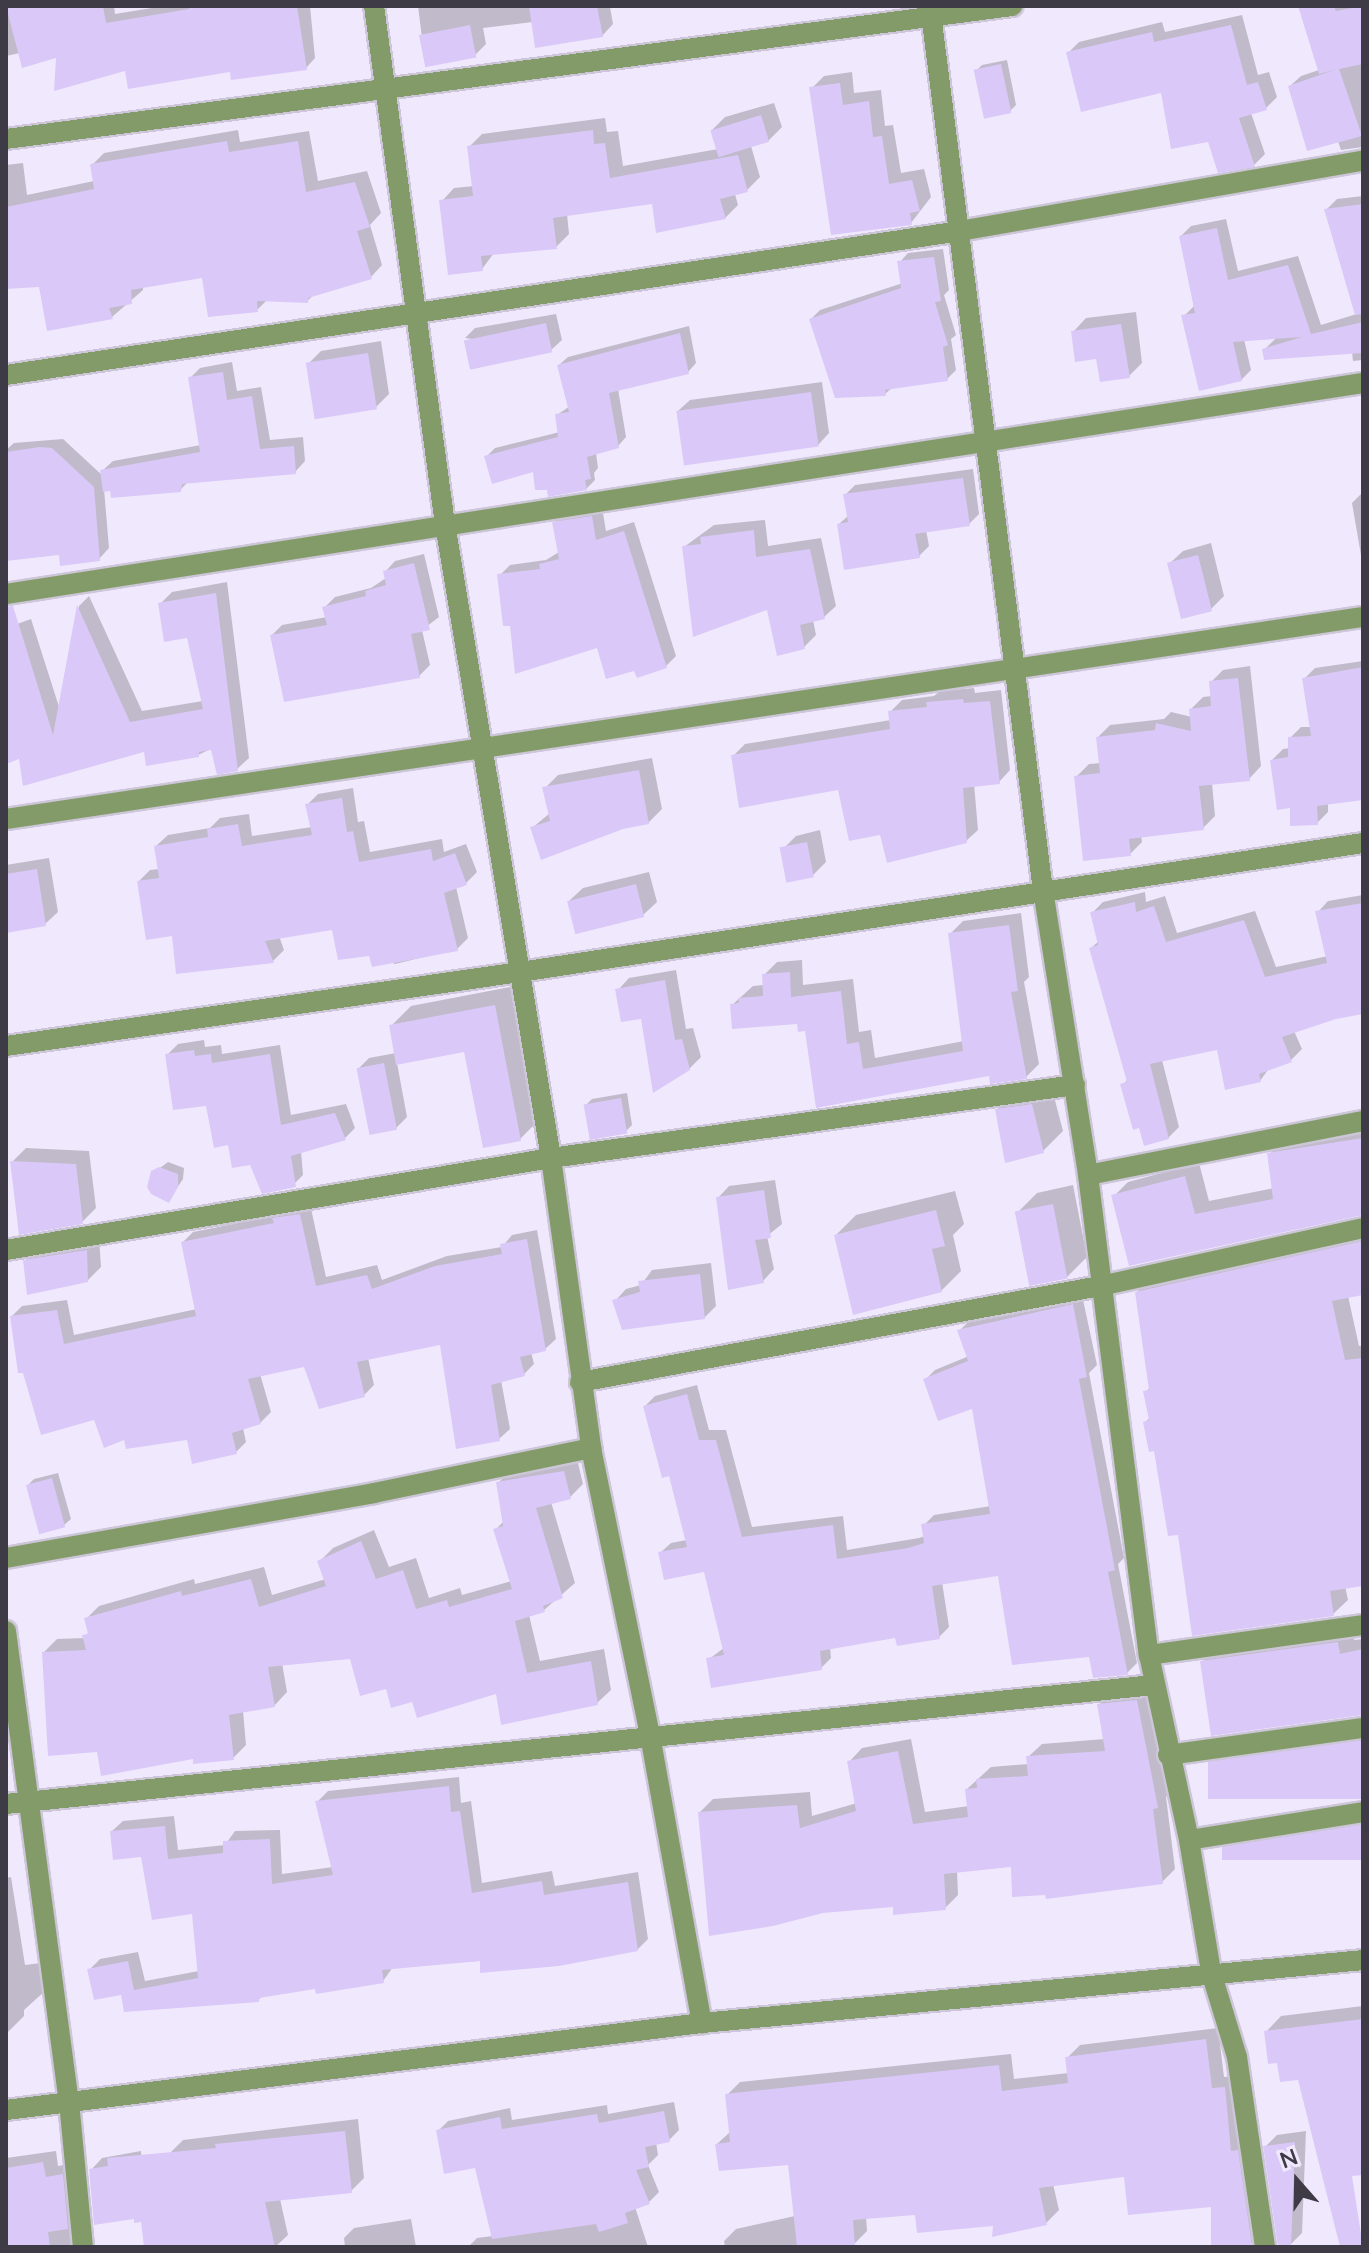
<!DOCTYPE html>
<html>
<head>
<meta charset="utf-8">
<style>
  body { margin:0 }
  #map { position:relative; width:1369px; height:2253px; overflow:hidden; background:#f0e9fd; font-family:Lato,sans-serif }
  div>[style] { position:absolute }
  .shadow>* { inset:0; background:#0003 }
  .building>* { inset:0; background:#dac9f8; transform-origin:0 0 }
  .roads { filter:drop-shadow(2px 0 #ccc6d8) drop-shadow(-2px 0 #ccc6d8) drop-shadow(0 2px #ccc6d8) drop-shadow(0 -2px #ccc6d8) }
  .minor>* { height:20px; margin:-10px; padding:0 10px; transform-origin:10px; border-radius:10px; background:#839b68 }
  span { translate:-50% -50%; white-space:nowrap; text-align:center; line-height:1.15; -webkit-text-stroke:6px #f0e9fd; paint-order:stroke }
  .frame { position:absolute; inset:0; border:8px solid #3e3a46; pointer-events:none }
  .north { position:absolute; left:1257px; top:2141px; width:80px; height:80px; -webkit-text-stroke:6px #f0e9fd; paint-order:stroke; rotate:340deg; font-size:22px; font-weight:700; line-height:32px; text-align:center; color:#3e3a46 }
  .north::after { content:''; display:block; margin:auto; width:28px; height:36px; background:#3e3a46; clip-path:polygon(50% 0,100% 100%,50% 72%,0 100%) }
</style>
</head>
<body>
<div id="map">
  <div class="shadow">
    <i style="clip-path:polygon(6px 6px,114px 6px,115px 14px,164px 6px,310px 6px,315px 58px,306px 68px,232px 69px,126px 69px,58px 55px,20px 53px,6px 56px)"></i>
    <i style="clip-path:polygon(418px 6px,616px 6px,610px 7px,613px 24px,602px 36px,533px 22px,483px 28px,486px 44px,475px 55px,425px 62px)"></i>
    <i style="clip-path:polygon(1300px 6px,1363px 6px,1363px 147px,1341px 150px,1338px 141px,1290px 86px,1301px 76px,1319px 70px)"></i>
    <i style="clip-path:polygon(1242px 15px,1258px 75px,1269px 72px,1277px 97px,1266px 108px,1251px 113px,1265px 154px,1254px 165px,1210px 140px,1162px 91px,1068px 53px,1079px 42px,1162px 22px,1165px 32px)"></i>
    <i style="clip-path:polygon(1007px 60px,1016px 105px,1010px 111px,976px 71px,982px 65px)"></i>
    <i style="clip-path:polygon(852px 72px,854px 93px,881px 90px,885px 126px,893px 125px,901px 173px,924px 169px,931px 197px,911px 223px,812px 88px,824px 76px)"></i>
    <i style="clip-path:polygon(774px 103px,782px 127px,768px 141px,751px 146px,760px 177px,747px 190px,735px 194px,738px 205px,725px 218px,653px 202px,567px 214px,569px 234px,556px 247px,494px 253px,482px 269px,442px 201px,454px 188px,474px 186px,469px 147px,482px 134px,605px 118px,607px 132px,618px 131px,623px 166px,718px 149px,712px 130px,725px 117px)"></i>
    <i style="clip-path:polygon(238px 130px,240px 142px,309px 131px,318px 181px,367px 171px,381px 213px,370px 225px,382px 265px,371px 277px,315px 294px,307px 301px,267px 300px,257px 310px,203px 275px,143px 286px,143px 290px,112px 317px,48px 328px,40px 285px,6px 287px,6px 165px,23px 163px,27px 195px,94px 181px,92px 165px,104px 153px)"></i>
    <i style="clip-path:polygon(1363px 196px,1363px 266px,1326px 210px,1337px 199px)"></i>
    <i style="clip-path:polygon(1226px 219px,1238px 271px,1298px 256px,1321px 325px,1363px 312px,1363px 360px,1353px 361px,1352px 352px,1264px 350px,1277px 337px,1244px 339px,1251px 370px,1241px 380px,1184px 316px,1194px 306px,1181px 236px,1191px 226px)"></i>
    <i style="clip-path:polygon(943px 249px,949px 290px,944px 295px,956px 335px,951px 339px,956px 370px,947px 379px,893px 387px,885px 394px,811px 319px,820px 310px,903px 283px,900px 262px,908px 253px)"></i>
    <i style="clip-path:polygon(1136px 312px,1142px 363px,1129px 376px,1098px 357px,1073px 332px,1086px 318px)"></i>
    <i style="clip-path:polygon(556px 314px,562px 340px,551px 350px,465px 338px,475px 328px)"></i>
    <i style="clip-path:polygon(689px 326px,696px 363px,688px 372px,618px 389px,626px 437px,618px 446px,596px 453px,598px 468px,594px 473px,595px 480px,586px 489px,548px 487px,535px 470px,486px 457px,495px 448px,560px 432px,557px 415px,570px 406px,559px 365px,568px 357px)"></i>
    <i style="clip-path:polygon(381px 341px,389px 394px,376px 407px,308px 364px,321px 351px)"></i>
    <i style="clip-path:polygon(232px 362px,237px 391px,261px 387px,270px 440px,303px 437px,305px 461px,295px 472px,188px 482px,180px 490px,104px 489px,109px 548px,99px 559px,61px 552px,6px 559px,6px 450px,14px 443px,63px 439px,103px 476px,102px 471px,113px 461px,201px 445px,190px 378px,200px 368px)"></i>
    <i style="clip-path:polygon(822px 382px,829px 433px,818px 445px,678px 411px,690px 400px)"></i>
    <i style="clip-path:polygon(973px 469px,979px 514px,969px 524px,926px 530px,929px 546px,919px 556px,839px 524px,849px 515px,845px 495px,855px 485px)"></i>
    <i style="clip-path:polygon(1362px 493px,1363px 493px,1363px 567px,1352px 503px)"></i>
    <i style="clip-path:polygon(602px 507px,606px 531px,634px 522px,676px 656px,666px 666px,636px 668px,599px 645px,511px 623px,500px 575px,510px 565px,546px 560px,559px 552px,554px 523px,565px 512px)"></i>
    <i style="clip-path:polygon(765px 520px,768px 546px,821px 538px,836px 606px,824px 617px,813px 620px,816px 635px,804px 647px,769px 607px,684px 547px,714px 525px)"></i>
    <i style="clip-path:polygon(1211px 543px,1224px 596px,1211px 609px,1169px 564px,1183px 551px)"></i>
    <i style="clip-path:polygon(424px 554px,439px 617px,422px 630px,430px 665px,419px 676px,272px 635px,282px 625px,327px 617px,324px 608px,335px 597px,371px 588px,386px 578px,385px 572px,395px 561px)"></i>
    <i style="clip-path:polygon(227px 582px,249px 758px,237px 769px,213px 748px,198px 755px,145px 749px,20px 757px,6px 762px,6px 628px,31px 619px,60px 710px,79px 606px,89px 596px,142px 711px,203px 701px,189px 636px,160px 604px,172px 592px)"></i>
    <i style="clip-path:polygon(1363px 661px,1363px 798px,1328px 803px,1328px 812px,1317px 823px,1292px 806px,1272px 760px,1283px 749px,1290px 748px,1290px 738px,1301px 727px,1312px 727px,1304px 679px,1315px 668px)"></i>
    <i style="clip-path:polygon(1250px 666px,1261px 766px,1249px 779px,1212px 783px,1215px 816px,1203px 828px,1141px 835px,1142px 842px,1130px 854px,1076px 777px,1089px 764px,1101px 763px,1098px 737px,1110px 725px,1164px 719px,1171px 712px,1192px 717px,1191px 709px,1203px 697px,1212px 696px,1211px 682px,1223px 670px)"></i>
    <i style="clip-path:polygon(974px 688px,975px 693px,1001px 690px,1010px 770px,999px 782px,974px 784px,978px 830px,966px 841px,881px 833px,840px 788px,733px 756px,745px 744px,891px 720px,890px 712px,902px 700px,934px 696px,940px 691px)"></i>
    <i style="clip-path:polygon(652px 758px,662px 809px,648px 823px,532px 828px,550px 813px,545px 788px,558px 775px)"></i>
    <i style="clip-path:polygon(353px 788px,358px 822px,364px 821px,370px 852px,442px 839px,444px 852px,466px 844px,477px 872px,466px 883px,456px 887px,468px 938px,457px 949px,395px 964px,371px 954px,334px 927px,279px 936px,284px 950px,273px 961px,177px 971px,173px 934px,139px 881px,150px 870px,160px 869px,156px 846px,168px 835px,210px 828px,220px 818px,249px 814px,252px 836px,312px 827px,307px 805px,318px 794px)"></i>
    <i style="clip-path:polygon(820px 830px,826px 862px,813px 875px,782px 850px,796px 836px)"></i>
    <i style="clip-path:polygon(49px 858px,58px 912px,45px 924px,6px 931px,6px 865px)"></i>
    <i style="clip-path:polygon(649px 872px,657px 902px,643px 915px,569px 901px,583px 888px)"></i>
    <i style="clip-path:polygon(1145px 892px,1146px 902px,1165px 896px,1177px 933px,1255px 911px,1276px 967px,1328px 956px,1318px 912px,1328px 901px,1363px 895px,1363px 1009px,1294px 1031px,1302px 1049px,1291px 1060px,1270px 1067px,1260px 1081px,1218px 1047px,1162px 1060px,1179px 1127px,1168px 1138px,1123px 1085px,1128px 1079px,1091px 948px,1099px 941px,1092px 913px,1103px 902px)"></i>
    <i style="clip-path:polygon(1021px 913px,1029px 977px,1024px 982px,1039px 1064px,1026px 1077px,990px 1073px,818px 1106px,807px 1029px,799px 1022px,732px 1005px,753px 986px,765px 985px,764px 975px,777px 962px,802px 960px,803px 985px,853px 979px,859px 1032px,871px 1030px,875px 1058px,964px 1041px,950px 934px,963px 921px)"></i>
    <i style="clip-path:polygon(676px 970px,686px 1029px,693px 1028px,701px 1057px,689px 1069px,618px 990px,629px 978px)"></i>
    <i style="clip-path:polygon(515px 986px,540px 1119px,520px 1139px,466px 1049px,397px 1063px,407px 1117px,396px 1128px,358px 1069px,369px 1058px,396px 1053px,391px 1026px,411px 1006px)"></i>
    <i style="clip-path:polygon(204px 1040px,205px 1047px,221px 1045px,222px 1054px,280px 1045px,291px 1115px,346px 1104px,355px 1128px,345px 1138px,301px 1151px,303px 1175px,293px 1185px,251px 1163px,230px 1143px,208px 1103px,167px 1055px,178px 1044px)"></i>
    <i style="clip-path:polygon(1051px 1085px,1063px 1131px,1043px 1151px,997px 1110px,1017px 1090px)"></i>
    <i style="clip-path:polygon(627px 1093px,632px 1125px,626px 1131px,586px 1105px,592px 1099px)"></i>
    <i style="clip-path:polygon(1363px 1127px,1363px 1214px,1131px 1264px,1114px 1196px,1128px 1182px,1199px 1163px,1209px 1201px,1274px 1188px,1270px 1154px,1284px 1139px)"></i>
    <i style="clip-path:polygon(26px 1148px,89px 1151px,96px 1208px,82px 1222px,13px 1161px)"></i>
    <i style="clip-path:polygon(168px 1162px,184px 1168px,183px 1179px,168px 1201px,156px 1171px)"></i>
    <i style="clip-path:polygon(775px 1180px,782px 1224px,767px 1236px,774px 1269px,763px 1281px,718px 1198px,729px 1186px)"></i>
    <i style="clip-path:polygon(1073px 1185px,1087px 1257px,1067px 1277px,1017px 1213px,1037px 1193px)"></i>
    <i style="clip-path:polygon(955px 1191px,964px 1224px,953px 1235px,961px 1271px,941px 1291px,836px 1235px,856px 1215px)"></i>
    <i style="clip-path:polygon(310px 1204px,326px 1277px,377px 1265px,382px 1280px,447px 1256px,502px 1247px,512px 1235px,537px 1230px,556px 1339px,545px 1349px,531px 1352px,534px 1364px,524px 1374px,501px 1380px,510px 1429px,499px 1439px,442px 1343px,368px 1358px,374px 1385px,364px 1395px,305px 1365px,260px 1374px,271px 1412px,260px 1423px,243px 1428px,246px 1442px,236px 1452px,189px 1438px,126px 1437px,95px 1417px,12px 1316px,22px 1306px,67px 1300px,74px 1335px,197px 1309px,183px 1242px,193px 1232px,278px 1215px,284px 1209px)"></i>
    <i style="clip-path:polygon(1363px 1231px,1363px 1293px,1348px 1296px,1359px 1346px,1363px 1346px,1363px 1584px,1345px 1586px,1348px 1600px,1333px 1614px,1180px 1532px,1145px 1422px,1151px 1417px,1145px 1392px,1151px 1387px,1137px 1292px,1152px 1278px)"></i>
    <i style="clip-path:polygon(99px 1237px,101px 1267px,87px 1281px,25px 1261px,38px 1248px)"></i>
    <i style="clip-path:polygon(711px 1263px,716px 1306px,704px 1318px,615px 1301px,626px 1289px,641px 1285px,652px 1270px)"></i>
    <i style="clip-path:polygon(1082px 1295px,1097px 1365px,1089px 1373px,1124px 1558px,1118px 1564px,1137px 1663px,1127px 1673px,1091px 1655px,1000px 1574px,942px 1582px,949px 1627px,939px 1637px,897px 1636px,830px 1647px,831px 1658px,821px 1668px,709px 1659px,724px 1648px,705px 1570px,660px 1553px,671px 1543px,687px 1540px,671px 1473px,645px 1406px,655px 1396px,697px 1385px,709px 1430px,726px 1430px,752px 1527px,843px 1516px,847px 1550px,919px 1538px,925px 1536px,924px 1525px,934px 1515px,991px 1506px,974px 1407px,925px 1380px,935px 1370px,969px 1356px,960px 1330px,970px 1320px)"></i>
    <i style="clip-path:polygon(577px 1459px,583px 1484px,570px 1497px,551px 1502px,575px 1583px,544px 1610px,529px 1615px,540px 1661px,604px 1649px,611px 1690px,597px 1703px,497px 1691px,413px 1700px,387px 1687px,352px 1657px,282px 1663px,287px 1692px,274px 1706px,243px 1711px,246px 1745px,233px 1758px,99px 1749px,44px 1652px,57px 1639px,85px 1638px,89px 1631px,86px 1619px,99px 1606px,194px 1579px,195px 1584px,264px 1567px,272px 1595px,326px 1579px,320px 1561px,333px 1548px,374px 1530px,389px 1567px,416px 1558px,429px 1598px,460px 1588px,462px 1595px,512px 1581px,495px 1530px,504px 1521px,498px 1483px,512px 1469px)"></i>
    <i style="clip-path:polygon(58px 1473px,71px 1519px,64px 1525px,28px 1485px,34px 1479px)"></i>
    <i style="clip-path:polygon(1352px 1628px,1354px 1640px,1363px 1639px,1363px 1714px,1202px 1662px,1217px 1647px)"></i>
    <i style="clip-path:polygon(1149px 1688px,1170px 1793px,1166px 1797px,1175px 1869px,1162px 1882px,1013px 1865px,957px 1871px,958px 1895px,945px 1908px,894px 1905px,700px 1812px,713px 1799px,810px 1792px,812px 1816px,857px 1803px,849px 1762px,862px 1748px,911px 1739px,925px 1812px,969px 1806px,967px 1789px,991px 1767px,1029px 1764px,1028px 1757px,1042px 1744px,1105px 1739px,1099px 1705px,1112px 1692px)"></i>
    <i style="clip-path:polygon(1363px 1730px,1363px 1797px,1212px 1764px,1226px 1750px)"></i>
    <i style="clip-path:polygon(459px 1777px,461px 1803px,471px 1801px,482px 1883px,552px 1871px,555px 1886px,638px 1872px,648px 1939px,637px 1950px,393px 1967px,383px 1981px,316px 1986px,264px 1995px,258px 2000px,123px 1992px,89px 1970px,100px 1959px,138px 1952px,145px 1981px,199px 1971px,193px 1912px,142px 1855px,112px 1831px,123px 1821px,174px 1816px,178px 1850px,225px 1845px,235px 1831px,280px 1830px,282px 1874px,333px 1867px,318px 1801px,328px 1791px)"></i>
    <i style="clip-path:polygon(1363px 1814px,1363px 1858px,1226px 1848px,1241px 1834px)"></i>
    <i style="clip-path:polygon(11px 1877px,25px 1965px,41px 1963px,45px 1991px,24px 2010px,24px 2016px,6px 2034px,6px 1878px)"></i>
    <i style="clip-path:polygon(1363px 2006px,1363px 2107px,1279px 2060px,1266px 2032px,1281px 2016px)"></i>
    <i style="clip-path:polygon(1218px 2028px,1224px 2077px,1237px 2076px,1263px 2232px,1251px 2244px,1213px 2205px,1126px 2175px,1053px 2184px,1059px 2210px,1046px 2223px,995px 2223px,917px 2213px,866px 2217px,867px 2231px,854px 2244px,842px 2247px,725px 2247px,724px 2241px,736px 2229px,795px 2216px,790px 2163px,717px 2144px,730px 2132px,728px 2094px,740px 2082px,1011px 2054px,1014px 2079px,1069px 2073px,1067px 2058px,1080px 2045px)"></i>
    <i style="clip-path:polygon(674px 2102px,679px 2130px,669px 2140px,656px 2142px,658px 2155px,648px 2165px,659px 2192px,649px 2202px,635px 2207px,648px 2247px,468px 2247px,477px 2238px,493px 2236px,477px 2166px,438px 2131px,448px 2121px,510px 2108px,512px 2120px,607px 2105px,608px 2114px)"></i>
    <i style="clip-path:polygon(358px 2119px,364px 2178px,351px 2191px,280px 2199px,288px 2235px,275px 2247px,187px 2247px,170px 2153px,183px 2140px)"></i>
    <i style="clip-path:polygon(1306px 2131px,1302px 2233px,1290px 2245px,1265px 2147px,1277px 2135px)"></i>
    <i style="clip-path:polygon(56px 2151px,58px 2166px,75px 2163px,72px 2247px,6px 2247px,6px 2158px)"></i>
    <i style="clip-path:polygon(141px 2151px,145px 2206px,91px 2170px,102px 2158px)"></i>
    <i style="clip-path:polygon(411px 2219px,416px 2247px,345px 2247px,344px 2238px,354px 2228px)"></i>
  </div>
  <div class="building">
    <i style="clip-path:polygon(6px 6px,103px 6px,106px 23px,189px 9px,189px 6px,297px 6px,307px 70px,231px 80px,230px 72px,128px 89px,125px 71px,54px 91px,56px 58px,22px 68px)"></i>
    <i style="clip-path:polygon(529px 6px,597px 6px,603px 37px,535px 48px)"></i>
    <i style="clip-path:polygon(1298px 6px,1334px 6px,1336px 11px,1363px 6px,1363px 64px,1339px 69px,1362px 136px,1307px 151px,1288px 86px,1337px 69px,1319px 74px)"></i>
    <i style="left:470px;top:25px;width:33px;height:52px;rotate:79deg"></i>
    <i style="clip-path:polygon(1231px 25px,1247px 85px,1258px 82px,1267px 110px,1239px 118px,1255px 167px,1218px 173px,1208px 142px,1171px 149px,1161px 93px,1081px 112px,1066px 52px,1152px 32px,1154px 42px)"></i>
    <i style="left:1001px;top:64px;width:50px;height:28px;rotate:78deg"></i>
    <i style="clip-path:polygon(840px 83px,843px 105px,869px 101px,873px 137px,882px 136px,889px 184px,912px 180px,920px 211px,910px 213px,912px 225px,831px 235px,809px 87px)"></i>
    <i style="left:761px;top:115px;width:28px;height:53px;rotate:73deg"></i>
    <i style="clip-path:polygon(593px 130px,594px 144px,605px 143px,610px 178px,738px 155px,748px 192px,720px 199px,726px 219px,656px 233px,652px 204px,553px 218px,557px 249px,481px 256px,483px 271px,448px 275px,439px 200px,473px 196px,467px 146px)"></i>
    <i style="clip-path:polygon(227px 141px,229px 152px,298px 141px,306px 192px,355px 182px,370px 227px,357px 231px,372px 279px,308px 298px,308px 303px,257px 301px,258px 312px,208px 317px,202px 278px,131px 290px,132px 304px,109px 308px,113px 319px,47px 331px,39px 287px,6px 289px,6px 207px,94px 189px,90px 164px)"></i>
    <i style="clip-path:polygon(1363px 204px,1363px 314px,1355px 315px,1324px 209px)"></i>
    <i style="clip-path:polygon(1217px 228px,1228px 280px,1288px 265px,1311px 334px,1363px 322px,1363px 353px,1264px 360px,1262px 349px,1302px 337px,1233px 342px,1242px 381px,1199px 391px,1181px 315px,1195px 313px,1179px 236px)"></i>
    <i style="clip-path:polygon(934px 257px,941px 301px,935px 302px,948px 345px,943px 347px,948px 381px,885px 390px,886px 396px,835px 398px,809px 319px,901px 288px,897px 261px)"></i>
    <i style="left:546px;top:323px;width:30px;height:84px;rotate:78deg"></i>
    <i style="clip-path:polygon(1121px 324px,1130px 378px,1100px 382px,1096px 359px,1075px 362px,1071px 331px)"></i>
    <i style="clip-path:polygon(680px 333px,689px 374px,609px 393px,619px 448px,587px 457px,591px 479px,585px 480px,587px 490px,548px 497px,547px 490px,535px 490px,533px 472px,492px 484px,484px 456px,558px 437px,555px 414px,569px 412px,557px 365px)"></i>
    <i style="left:368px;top:353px;width:57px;height:63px;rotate:81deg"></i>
    <i style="clip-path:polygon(223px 372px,227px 400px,252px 396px,260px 449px,294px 446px,296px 474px,182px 484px,181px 492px,111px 498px,110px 491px,103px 492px,100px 470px,200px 452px,188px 377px)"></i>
    <i style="left:811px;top:392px;width:55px;height:136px;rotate:82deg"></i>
    <i style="clip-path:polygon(40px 447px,52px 448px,94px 487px,100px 561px,60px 566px,59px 555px,6px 561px,6px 452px)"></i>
    <i style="clip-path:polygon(963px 478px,970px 526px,915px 534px,920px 558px,844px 570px,837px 524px,848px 522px,843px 494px)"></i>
    <i style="clip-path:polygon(592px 516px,596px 540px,624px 531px,667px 668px,637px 678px,634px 671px,606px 679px,597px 648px,515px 674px,510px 626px,503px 626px,497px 574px,540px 569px,539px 564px,559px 559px,552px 522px)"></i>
    <i style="clip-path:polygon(754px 530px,756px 557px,810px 549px,825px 619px,800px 625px,805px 649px,777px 656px,767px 610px,693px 637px,682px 546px,701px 544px,700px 537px)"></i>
    <i style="left:1198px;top:555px;width:58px;height:32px;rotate:76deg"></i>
    <i style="clip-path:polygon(414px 563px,430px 630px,411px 634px,420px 678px,284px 702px,270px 635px,327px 625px,322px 607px,366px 596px,365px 591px,386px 585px,383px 571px)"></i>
    <i style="clip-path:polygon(216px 593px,238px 771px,217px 775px,211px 750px,199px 752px,199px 757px,146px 766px,144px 752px,23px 786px,19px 759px,6px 764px,6px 607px,13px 606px,53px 735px,77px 605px,130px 722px,203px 709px,187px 638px,164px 642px,158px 603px)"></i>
    <i style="clip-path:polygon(1363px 667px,1363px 800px,1317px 806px,1318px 825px,1290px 826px,1290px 808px,1277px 810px,1270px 760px,1288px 757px,1288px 737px,1311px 736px,1302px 678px)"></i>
    <i style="clip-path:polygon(1238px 678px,1250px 781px,1199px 786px,1204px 830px,1129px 839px,1131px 856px,1083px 861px,1074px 776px,1100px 773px,1096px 737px,1155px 730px,1156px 723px,1191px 731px,1189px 709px,1211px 706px,1209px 681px)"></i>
    <i style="clip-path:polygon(963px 699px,964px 703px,990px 701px,1000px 784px,963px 788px,967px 843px,887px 863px,880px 835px,849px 841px,838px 790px,739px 808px,731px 755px,890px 729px,888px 711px,927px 707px,926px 702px)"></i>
    <i style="clip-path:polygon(639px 770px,649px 824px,623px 829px,541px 860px,530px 827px,550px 821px,542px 787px)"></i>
    <i style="clip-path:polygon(342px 798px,347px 832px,353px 831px,359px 862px,431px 849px,433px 861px,455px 853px,467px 885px,444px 893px,458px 951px,372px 967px,369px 956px,338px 960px,332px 930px,265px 941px,274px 963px,176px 974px,172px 936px,146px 940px,137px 881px,159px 878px,154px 846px,208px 837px,207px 829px,238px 824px,242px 846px,312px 835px,305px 804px)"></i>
    <i style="left:807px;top:842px;width:36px;height:28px;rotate:79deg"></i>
    <i style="clip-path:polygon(37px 869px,46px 926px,6px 933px,6px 874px)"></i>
    <i style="left:636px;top:884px;width:34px;height:71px;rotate:76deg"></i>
    <i style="clip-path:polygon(1135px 902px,1136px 912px,1154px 906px,1166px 942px,1244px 920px,1265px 977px,1327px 963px,1315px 911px,1363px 903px,1363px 1014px,1336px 1019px,1282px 1037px,1292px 1062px,1259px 1074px,1261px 1082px,1225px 1090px,1217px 1050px,1150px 1064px,1169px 1139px,1144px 1146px,1139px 1128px,1133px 1130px,1120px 1084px,1127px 1082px,1089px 948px,1098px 945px,1090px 912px)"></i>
    <i style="clip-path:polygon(1009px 925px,1018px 991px,1011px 992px,1027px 1079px,990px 1084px,989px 1076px,816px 1108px,805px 1031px,798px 1032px,797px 1024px,732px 1029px,730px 1004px,739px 1003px,738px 998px,763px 996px,762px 974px,790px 972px,791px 997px,841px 991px,847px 1044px,859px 1042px,863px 1069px,963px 1051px,948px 933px)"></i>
    <i style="clip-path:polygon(665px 980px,675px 1040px,682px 1039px,690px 1070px,653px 1093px,641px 1019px,621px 1022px,615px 989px)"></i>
    <i style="clip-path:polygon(495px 1005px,521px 1141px,483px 1148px,464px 1052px,396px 1065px,389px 1025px)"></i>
    <i style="clip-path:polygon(194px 1050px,195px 1056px,211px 1054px,212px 1063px,270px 1054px,281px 1125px,335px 1113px,346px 1140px,291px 1156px,296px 1187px,262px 1194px,250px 1165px,232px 1168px,228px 1145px,214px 1148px,206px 1106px,173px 1110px,165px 1054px)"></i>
    <i style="left:384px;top:1063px;width:68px;height:28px;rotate:79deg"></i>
    <i style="left:621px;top:1098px;width:36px;height:38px;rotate:80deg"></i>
    <i style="clip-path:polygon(1032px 1104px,1044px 1153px,1005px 1163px,995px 1109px)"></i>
    <i style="clip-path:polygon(1363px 1138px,1363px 1215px,1129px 1266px,1111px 1195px,1185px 1176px,1195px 1214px,1273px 1199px,1267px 1153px)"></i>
    <i style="clip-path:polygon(10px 1161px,76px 1164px,83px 1224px,19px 1235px)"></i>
    <i style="clip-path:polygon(159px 1167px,178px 1174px,178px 1187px,169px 1203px,151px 1194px,147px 1187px,151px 1171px)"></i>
    <i style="clip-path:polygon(764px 1190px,771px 1238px,755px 1240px,764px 1283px,728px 1290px,716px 1197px)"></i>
    <i style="left:1053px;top:1204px;width:76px;height:39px;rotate:79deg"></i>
    <i style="clip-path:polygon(936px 1210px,945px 1246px,932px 1249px,942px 1292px,853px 1315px,834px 1235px)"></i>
    <i style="clip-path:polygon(300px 1214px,316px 1286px,367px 1275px,372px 1289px,435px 1266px,502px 1254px,500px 1244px,527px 1239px,546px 1351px,520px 1357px,525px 1376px,491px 1385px,500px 1441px,456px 1449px,440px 1345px,357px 1362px,365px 1397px,319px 1409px,304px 1367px,248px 1379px,261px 1424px,232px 1433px,237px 1454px,192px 1464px,187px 1440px,126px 1449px,124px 1440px,104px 1448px,94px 1420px,41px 1435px,23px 1373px,18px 1373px,10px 1316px,57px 1310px,64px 1344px,196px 1316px,181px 1242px,274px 1223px,272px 1218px)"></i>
    <i style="clip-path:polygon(1363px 1241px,1363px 1295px,1332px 1301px,1345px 1360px,1363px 1358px,1363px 1586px,1330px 1591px,1334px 1616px,1192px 1636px,1178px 1535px,1168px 1536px,1154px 1451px,1149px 1452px,1143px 1422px,1149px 1420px,1143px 1391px,1149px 1390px,1135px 1292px)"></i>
    <i style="clip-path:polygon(87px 1250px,88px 1282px,27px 1295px,23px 1260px)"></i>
    <i style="clip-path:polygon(700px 1274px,705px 1319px,622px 1330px,612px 1300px,640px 1292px,638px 1281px)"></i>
    <i style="clip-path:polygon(1073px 1304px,1087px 1377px,1079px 1379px,1115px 1570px,1108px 1572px,1128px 1675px,1093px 1678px,1089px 1657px,1012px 1665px,998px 1576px,932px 1586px,940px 1639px,897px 1646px,895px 1638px,820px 1651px,822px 1670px,711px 1688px,706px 1658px,724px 1655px,704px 1572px,664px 1580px,658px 1552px,687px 1547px,669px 1476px,662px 1478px,643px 1406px,687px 1394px,699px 1440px,716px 1440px,742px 1537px,833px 1525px,837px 1559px,908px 1548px,924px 1543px,921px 1524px,990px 1514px,972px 1409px,938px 1421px,923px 1379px,968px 1361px,957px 1330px)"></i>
    <i style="clip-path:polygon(564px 1471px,571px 1499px,536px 1508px,563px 1598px,543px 1606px,545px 1612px,515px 1621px,527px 1673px,591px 1661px,598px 1705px,501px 1725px,496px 1694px,417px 1718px,412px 1702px,391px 1708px,386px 1689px,360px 1696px,350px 1659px,268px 1667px,275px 1707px,229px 1715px,234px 1760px,193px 1764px,193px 1759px,101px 1776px,97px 1752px,48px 1756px,42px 1652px,86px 1650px,82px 1635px,88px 1634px,84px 1618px,181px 1591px,182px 1596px,251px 1579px,259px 1607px,326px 1586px,317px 1561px,361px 1541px,376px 1579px,403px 1570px,416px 1609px,447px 1600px,449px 1607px,512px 1589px,493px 1529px,503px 1526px,496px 1482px)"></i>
    <i style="left:52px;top:1478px;width:51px;height:27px;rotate:75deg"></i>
    <i style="clip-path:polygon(1338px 1642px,1340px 1654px,1363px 1649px,1363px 1715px,1211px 1736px,1200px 1661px)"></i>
    <i style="clip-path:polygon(1137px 1700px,1158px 1808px,1153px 1809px,1163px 1884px,1046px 1899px,1045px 1895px,1012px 1897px,1011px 1867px,944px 1874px,946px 1910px,893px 1915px,893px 1907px,823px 1913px,773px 1926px,709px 1936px,698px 1812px,797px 1805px,800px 1828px,856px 1811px,847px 1761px,898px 1751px,913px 1824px,968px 1817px,965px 1789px,977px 1788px,976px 1779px,1028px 1776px,1026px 1756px,1105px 1751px,1097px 1704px)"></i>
    <i style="left:1363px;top:1741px;width:58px;height:155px;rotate:90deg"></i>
    <i style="clip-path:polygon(449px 1786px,451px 1812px,460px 1811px,472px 1893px,542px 1881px,544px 1895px,628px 1882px,638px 1951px,559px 1966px,480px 1973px,480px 1961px,382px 1970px,384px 1983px,316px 1994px,315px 1989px,259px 1998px,259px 2002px,124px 2012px,121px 1995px,94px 2000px,87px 1969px,128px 1961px,134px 1990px,198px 1978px,192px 1914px,152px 1920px,141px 1857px,113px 1860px,110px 1831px,165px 1826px,168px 1859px,223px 1853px,223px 1841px,270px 1839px,272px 1884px,333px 1875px,315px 1801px)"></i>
    <i style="left:1363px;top:1825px;width:35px;height:141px;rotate:90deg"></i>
    <i style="clip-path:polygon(1363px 2019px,1363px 2175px,1352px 2176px,1363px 2247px,1340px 2247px,1298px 2080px,1280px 2082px,1277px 2063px,1268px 2064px,1264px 2031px)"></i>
    <i style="clip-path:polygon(1206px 2039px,1212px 2088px,1225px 2087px,1231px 2151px,1238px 2150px,1252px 2246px,1211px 2247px,1211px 2207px,1128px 2215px,1124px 2177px,1039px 2188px,1047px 2225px,992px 2237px,993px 2226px,917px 2233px,915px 2215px,853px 2220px,855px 2246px,797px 2247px,788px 2165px,719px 2171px,715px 2144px,730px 2142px,725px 2094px,999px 2065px,1002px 2091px,1068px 2083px,1065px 2057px)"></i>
    <i style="clip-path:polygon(664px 2111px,670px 2142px,645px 2147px,649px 2167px,636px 2170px,650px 2204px,625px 2213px,628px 2223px,599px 2232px,596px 2224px,492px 2239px,475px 2168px,444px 2174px,436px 2130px,500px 2117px,502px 2129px,597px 2114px,599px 2123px)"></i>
    <i style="clip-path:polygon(345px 2131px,352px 2193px,265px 2202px,275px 2247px,144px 2247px,141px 2222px,134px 2223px,134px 2219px,94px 2225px,89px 2169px,108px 2166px,107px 2158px,216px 2148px,215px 2144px)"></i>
    <i style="clip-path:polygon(1295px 2142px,1291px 2247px,1278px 2247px,1263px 2146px)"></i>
    <i style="clip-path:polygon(43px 2162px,46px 2177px,63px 2174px,68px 2229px,48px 2232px,50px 2247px,8px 2247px,6px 2168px)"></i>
  </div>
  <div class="roads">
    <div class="minor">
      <i style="left:374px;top:6px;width:523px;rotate:82.2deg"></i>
      <i style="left:445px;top:524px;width:643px;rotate:80.51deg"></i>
      <i style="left:551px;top:1158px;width:293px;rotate:82.1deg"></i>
      <i style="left:591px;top:1448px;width:293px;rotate:78.4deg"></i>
      <i style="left:650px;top:1735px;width:293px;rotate:79.8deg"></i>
      <i style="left:930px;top:6px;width:891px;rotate:82.72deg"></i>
      <i style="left:1043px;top:890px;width:289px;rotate:81deg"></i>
      <i style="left:1088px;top:1175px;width:484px;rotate:82.8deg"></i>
      <i style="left:1149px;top:1655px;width:189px;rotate:77.8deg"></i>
      <i style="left:1189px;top:1840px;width:134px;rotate:80.5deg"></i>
      <i style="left:1211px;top:1972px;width:89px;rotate:73deg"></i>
      <i style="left:1237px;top:2057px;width:192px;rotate:81.6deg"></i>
      <i style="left:6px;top:139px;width:1015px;rotate:-7.53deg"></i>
      <i style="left:6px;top:375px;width:965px;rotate:-8.58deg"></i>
      <i style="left:960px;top:231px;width:409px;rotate:-9.9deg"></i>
      <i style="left:6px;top:594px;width:1373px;rotate:-8.84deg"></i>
      <i style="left:6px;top:819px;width:1372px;rotate:-8.47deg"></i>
      <i style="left:6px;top:1046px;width:519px;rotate:-8.19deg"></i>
      <i style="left:520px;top:972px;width:853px;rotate:-8.7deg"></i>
      <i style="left:1088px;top:1175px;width:280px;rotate:-11.1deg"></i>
      <i style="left:6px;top:1250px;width:553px;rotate:-9.58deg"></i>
      <i style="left:551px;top:1158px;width:529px;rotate:-7.93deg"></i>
      <i style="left:580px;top:1382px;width:529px;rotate:-10.46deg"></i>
      <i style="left:1100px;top:1286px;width:269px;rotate:-12.4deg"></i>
      <i style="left:6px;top:1558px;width:374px;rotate:-10deg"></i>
      <i style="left:374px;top:1493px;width:222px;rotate:-11.7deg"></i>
      <i style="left:6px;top:1631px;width:475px;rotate:82.4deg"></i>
      <i style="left:69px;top:2102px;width:146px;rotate:84.5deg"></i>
      <i style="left:1149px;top:1655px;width:216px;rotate:-8deg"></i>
      <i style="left:1168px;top:1755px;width:197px;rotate:-7.9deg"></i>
      <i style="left:6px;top:1804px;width:1154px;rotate:-5.92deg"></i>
      <i style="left:1189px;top:1840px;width:176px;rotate:-9.1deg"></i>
      <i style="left:6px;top:2110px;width:701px;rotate:-7.13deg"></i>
      <i style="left:702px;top:2023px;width:664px;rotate:-5.44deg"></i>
    </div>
  </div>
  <div class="frame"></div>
  <div class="north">N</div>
</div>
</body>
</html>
